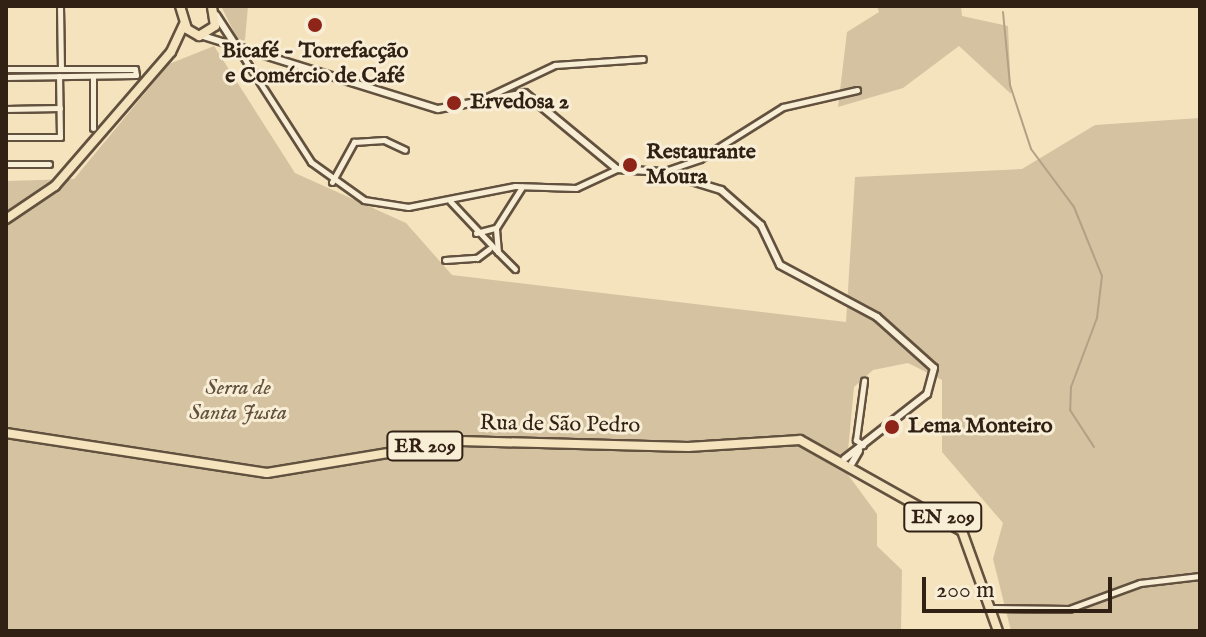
<!DOCTYPE html>
<html>
<head>
<meta charset="utf-8">
<style>
  body { margin:0 }
  #map { position:relative; width:1206px; height:637px; overflow:hidden; background:#f5e3be; font-family:"IM FELL English",serif }
  div>[style] { position:absolute }
  .green>* { inset:0; background:#d4c2a1 }
  .stream>* { height:2px; margin:-1px; padding:0 1px; transform-origin:1px; border-radius:1px; background:#b2a184 }
  .roads { filter:drop-shadow(2px 0 #62513e) drop-shadow(-2px 0 #62513e) drop-shadow(0 2px #62513e) drop-shadow(0 -2px #62513e) }
  .minor>* { height:5px; margin:-2.5px; padding:0 2.5px; transform-origin:2.5px; border-radius:2.5px; background:#f8edd5 }
  .tertiary>* { height:6px; margin:-3px; padding:0 3px; transform-origin:3px; border-radius:3px; background:#f8edd5 }
  .primary>* { height:8px; margin:-4px; padding:0 4px; transform-origin:4px; border-radius:4px; background:#f5e3be }
  .dots>* { width:22px; height:22px; translate:-50% -50%; box-sizing:border-box; border:4px solid #f8edd5; border-radius:50% }
  span { translate:-50% -50%; white-space:nowrap; text-align:center; line-height:1.15; -webkit-text-stroke:6px #f8edd5; paint-order:stroke }
  .shield-label span { padding:2px 6px; background:#f8edd5; border:2px solid; border-radius:6px; -webkit-text-stroke-width:0 }
  .shield-label { font-size:20px; color:#312014; font-weight:700 }
  .poi-label { font-size:22px; color:#312014; font-weight:700 }
  .left { translate:0 -50%; text-align:left }
  .park-label { font-size:22px; color:#62513e; font-style:italic }
  .street-label { font-size:22px; color:#312014 }
  .frame { position:absolute; inset:0; border:8px solid #312014; pointer-events:none }
  .scale { position:absolute; left:922px; top:577px; width:190px; height:36px; box-sizing:border-box; border:4px solid #312014; border-top:0; padding-left:10px; font-size:24px; line-height:28px; white-space:nowrap; color:#312014; -webkit-text-stroke:6px #f8edd5; paint-order:stroke }
</style>
</head>
<body>
<div id="map">
  <div class="green">
    <i style="clip-path:polygon(221px 6px,248px 6px,245px 40px,239px 42px)"></i>
    <i style="clip-path:polygon(877px 6px,961px 6px,962px 16px,1008px 26px,1011px 94px,959px 46px,903px 88px,838px 107px,847px 32px,879px 12px)"></i>
    <i style="clip-path:polygon(214px 46px,295px 173px,406px 223px,452px 275px,846px 322px,855px 177px,1022px 169px,1095px 125px,1200px 118px,1200px 631px,1011px 631px,993px 559px,1003px 523px,942px 452px,942px 380px,908px 363px,873px 370px,854px 387px,846px 472px,877px 514px,877px 546px,902px 570px,901px 631px,6px 631px,6px 181px,74px 179px,169px 64px)"></i>
  </div>
  <div class="stream">
    <i style="left:1003px;top:12px;width:73px;rotate:84.5deg"></i>
    <i style="left:1010px;top:85px;width:67px;rotate:71.8deg"></i>
    <i style="left:1031px;top:149px;width:72px;rotate:53.4deg"></i>
    <i style="left:1074px;top:207px;width:74px;rotate:67.9deg"></i>
    <i style="left:1102px;top:276px;width:42px;rotate:96.8deg"></i>
    <i style="left:1097px;top:318px;width:74px;rotate:110.6deg"></i>
    <i style="left:1071px;top:387px;width:23px;rotate:92deg"></i>
    <i style="left:1070px;top:410px;width:44px;rotate:57deg"></i>
  </div>
  <div class="roads">
    <div class="minor">
      <i style="left:60px;top:6px;width:63px;rotate:89.1deg"></i>
      <i style="left:237px;top:47px;width:137px;rotate:57.2deg"></i>
      <i style="left:311px;top:162px;width:65px;rotate:35.6deg"></i>
      <i style="left:364px;top:200px;width:45px;rotate:9deg"></i>
      <i style="left:408px;top:207px;width:109px;rotate:-11.1deg"></i>
      <i style="left:515px;top:186px;width:61px;rotate:1.9deg"></i>
      <i style="left:576px;top:188px;width:45px;rotate:-24.9deg"></i>
      <i style="left:6px;top:69px;width:129px"></i>
      <i style="left:135px;top:69px;width:6px;rotate:81deg"></i>
      <i style="left:136px;top:75px;width:130px;rotate:179.1deg"></i>
      <i style="left:93px;top:76px;width:52px;rotate:90deg"></i>
      <i style="left:483px;top:99px;width:80px;rotate:-25.3deg"></i>
      <i style="left:555px;top:65px;width:88px;rotate:-3.9deg"></i>
      <i style="left:6px;top:109px;width:54px;rotate:-1.1deg"></i>
      <i style="left:6px;top:137px;width:54px"></i>
      <i style="left:60px;top:137px;width:61px;rotate:-90.9deg"></i>
      <i style="left:6px;top:164px;width:43px"></i>
      <i style="left:662px;top:172px;width:40px;rotate:-18.9deg"></i>
      <i style="left:700px;top:159px;width:98px;rotate:-32.1deg"></i>
      <i style="left:783px;top:107px;width:76px;rotate:-12.9deg"></i>
      <i style="left:332px;top:182px;width:46px;rotate:-61.2deg"></i>
      <i style="left:354px;top:142px;width:30px;rotate:-4deg"></i>
      <i style="left:384px;top:140px;width:23px;rotate:25deg"></i>
      <i style="left:450px;top:201px;width:70px;rotate:46.7deg"></i>
      <i style="left:476px;top:233px;width:20px;rotate:-15deg"></i>
      <i style="left:445px;top:260px;width:32px;rotate:-4deg"></i>
      <i style="left:477px;top:258px;width:15px;rotate:-37deg"></i>
      <i style="left:515px;top:269px;width:24px;rotate:-135deg"></i>
      <i style="left:498px;top:252px;width:24px;rotate:-95deg"></i>
      <i style="left:496px;top:228px;width:49px;rotate:-57.6deg"></i>
      <i style="left:863px;top:445px;width:9px;rotate:-144deg"></i>
      <i style="left:856px;top:440px;width:60px;rotate:-82.3deg"></i>
      <i style="left:991px;top:608px;width:78px;rotate:0.7deg"></i>
      <i style="left:1069px;top:609px;width:76px;rotate:-20.1deg"></i>
      <i style="left:1140px;top:583px;width:60px;rotate:-6.7deg"></i>
    </div>
    <div class="tertiary">
      <i style="left:216px;top:15px;width:38px;rotate:57deg"></i>
      <i style="left:203px;top:36px;width:246px;rotate:17.3deg"></i>
      <i style="left:438px;top:109px;width:88px;rotate:-10.4deg"></i>
      <i style="left:525px;top:93px;width:119px;rotate:39.6deg"></i>
      <i style="left:617px;top:169px;width:45px;rotate:3.8deg"></i>
      <i style="left:662px;top:172px;width:62px;rotate:17deg"></i>
      <i style="left:721px;top:190px;width:53px;rotate:41.2deg"></i>
      <i style="left:761px;top:225px;width:44px;rotate:64.6deg"></i>
      <i style="left:780px;top:265px;width:110px;rotate:28.2deg"></i>
      <i style="left:877px;top:317px;width:76px;rotate:41.8deg"></i>
      <i style="left:934px;top:368px;width:27px;rotate:105deg"></i>
      <i style="left:927px;top:394px;width:105px;rotate:141.9deg"></i>
      <i style="left:852px;top:463px;width:14px;rotate:-60deg"></i>
    </div>
    <div class="primary">
      <i style="left:180px;top:6px;width:24px;rotate:73deg"></i>
      <i style="left:187px;top:29px;width:14px;rotate:30deg"></i>
      <i style="left:199px;top:36px;width:19px;rotate:-32deg"></i>
      <i style="left:215px;top:26px;width:20px;rotate:-99deg"></i>
      <i style="left:6px;top:219px;width:59px;rotate:-34deg"></i>
      <i style="left:55px;top:186px;width:177px;rotate:-49.1deg"></i>
      <i style="left:171px;top:52px;width:31px;rotate:-65deg"></i>
      <i style="left:6px;top:433px;width:264px;rotate:8.7deg"></i>
      <i style="left:267px;top:473px;width:196px;rotate:-9.4deg"></i>
      <i style="left:460px;top:441px;width:228px;rotate:1.5deg"></i>
      <i style="left:688px;top:447px;width:112px;rotate:-3.6deg"></i>
      <i style="left:800px;top:440px;width:186px;rotate:29.3deg"></i>
      <i style="left:962px;top:531px;width:106px;rotate:70.2deg"></i>
    </div>
  </div>
  <div class="dots">
    <i style="left:315px;top:25px;background:#8f2418"></i>
    <i style="left:454px;top:103px;background:#8f2418"></i>
    <i style="left:630px;top:165px;background:#8f2418"></i>
    <i style="left:892px;top:427px;background:#8f2418"></i>
  </div>
  <div class="shield-label">
    <span style="left:425px;top:446px">ER 209</span>
    <span style="left:943px;top:517px">EN 209</span>
  </div>
  <div class="poi-label">
    <span style="left:315px;top:64px">Bicafé - Torrefacção<br>e Comércio de Café</span>
    <span class="left" style="left:470px;top:103px">Ervedosa 2</span>
    <span class="left" style="left:646px;top:165px">Restaurante<br>Moura</span>
    <span class="left" style="left:908px;top:427px">Lema Monteiro</span>
  </div>
  <div class="park-label">
    <span style="left:238px;top:401px">Serra de<br>Santa Justa</span>
  </div>
  <div class="street-label">
    <span style="left:560px;top:425px;rotate:1deg">Rua de São Pedro</span>
  </div>
  <div class="frame"></div>
  <div class="scale">200 m</div>
</div>
</body>
</html>
